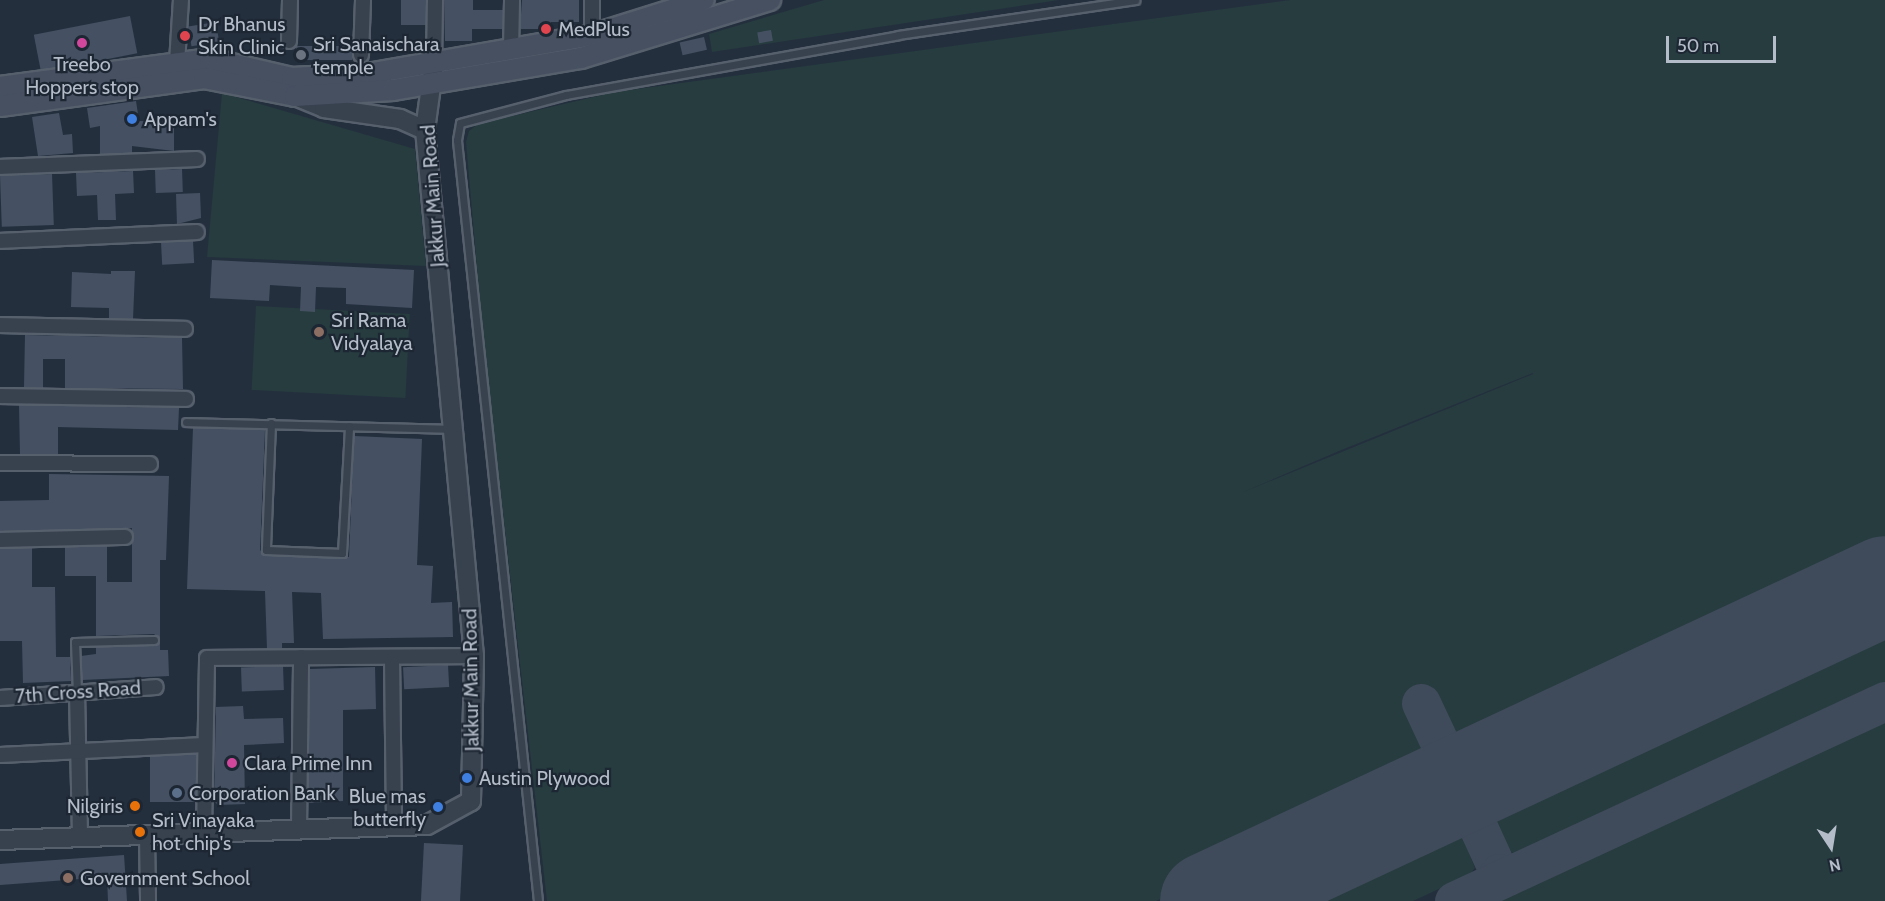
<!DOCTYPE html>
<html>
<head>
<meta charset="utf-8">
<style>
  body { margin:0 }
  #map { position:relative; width:1885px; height:901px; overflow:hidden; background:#242f3e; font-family:Cabin,sans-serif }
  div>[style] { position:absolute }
  .green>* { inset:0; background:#263c3f; transform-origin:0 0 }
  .taxiway>* { height:39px; margin:-19.5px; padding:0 19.5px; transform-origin:19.5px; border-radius:19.5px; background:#3f4a5a }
  .runway>* { height:99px; margin:-49.5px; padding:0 49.5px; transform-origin:49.5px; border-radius:49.5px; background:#3f4a5a }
  .building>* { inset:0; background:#455162; transform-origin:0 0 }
  .roads { filter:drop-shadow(2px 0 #565f6c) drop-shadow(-2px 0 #565f6c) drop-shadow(0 2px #565f6c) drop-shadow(0 -2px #565f6c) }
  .service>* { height:7px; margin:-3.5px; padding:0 3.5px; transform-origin:3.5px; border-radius:3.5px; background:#38414e }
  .minor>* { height:14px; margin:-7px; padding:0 7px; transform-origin:7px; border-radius:7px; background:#38414e }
  .tertiary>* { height:18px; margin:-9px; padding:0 9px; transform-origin:9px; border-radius:9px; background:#38414e }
  .secondary>* { height:20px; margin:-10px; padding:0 10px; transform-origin:10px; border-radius:10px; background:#465061 }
  .dots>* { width:16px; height:16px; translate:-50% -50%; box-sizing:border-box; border:3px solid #1d2633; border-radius:50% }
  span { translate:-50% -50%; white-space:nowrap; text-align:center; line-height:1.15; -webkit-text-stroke:4.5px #1d2633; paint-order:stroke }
  .poi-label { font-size:20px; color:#b4bcc9 }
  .left { translate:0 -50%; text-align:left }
  .right { translate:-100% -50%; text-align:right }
  .street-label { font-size:20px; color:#b4bcc9 }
  .north { position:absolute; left:1801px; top:817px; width:60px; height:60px; -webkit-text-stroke:4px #1d2633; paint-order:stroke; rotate:168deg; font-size:16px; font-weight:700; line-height:24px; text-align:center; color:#b4bcc9 }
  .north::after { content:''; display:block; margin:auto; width:21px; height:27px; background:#b4bcc9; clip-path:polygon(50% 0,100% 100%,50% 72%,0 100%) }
  .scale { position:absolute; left:1666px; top:36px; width:110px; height:27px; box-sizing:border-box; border:3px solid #b4bcc9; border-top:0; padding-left:8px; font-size:18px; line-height:21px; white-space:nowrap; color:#b4bcc9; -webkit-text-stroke:4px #1d2633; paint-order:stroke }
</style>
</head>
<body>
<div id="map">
  <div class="green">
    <i style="clip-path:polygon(824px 0,1059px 0,712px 52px,709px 34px)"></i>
    <i style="clip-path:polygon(evenodd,1290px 0,1885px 0,1885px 562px,1471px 753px,1459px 746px,1435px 695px,1406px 708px,1428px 760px,1427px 773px,1156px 901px,547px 901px,483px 336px,466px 142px,469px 131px,478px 124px,615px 92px,1290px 0,1533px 373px,1533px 374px,1241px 493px,1339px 451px,1533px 373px)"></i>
    <i style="clip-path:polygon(222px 93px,415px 149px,426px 266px,207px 257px)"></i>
    <i style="left:256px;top:306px;width:154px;height:84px;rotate:3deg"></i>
    <i style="clip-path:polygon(1885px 612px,1885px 684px,1524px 851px,1513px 853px,1506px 849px,1488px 807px,1491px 794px)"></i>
    <i style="clip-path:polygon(1885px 720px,1885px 901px,1495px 901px,1548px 876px)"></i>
    <i style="clip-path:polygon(1448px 817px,1457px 823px,1475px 868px,1469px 875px,1413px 901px,1266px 901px)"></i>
  </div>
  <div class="taxiway">
    <i style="left:1421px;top:703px;width:68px;rotate:64.9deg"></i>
    <i style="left:1450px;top:765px;width:14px;rotate:82deg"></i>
    <i style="left:1452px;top:779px;width:11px;rotate:112deg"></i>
    <i style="left:1448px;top:789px;width:16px;rotate:18deg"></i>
    <i style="left:1463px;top:794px;width:87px;rotate:65.5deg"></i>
    <i style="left:1499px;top:873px;width:10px;rotate:119deg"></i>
    <i style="left:1454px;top:901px;width:475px;rotate:-24.9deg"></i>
  </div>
  <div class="runway">
    <i style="left:1209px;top:901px;width:746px;rotate:-25.05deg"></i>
  </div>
  <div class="building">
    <i style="left:401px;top:0;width:25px;height:25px"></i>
    <i style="clip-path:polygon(444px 0,473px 0,473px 10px,503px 10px,502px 29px,472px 29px,472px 41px,445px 41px)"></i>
    <i style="clip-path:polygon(522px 0,579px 0,579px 22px,551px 22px,551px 29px,520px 29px)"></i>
    <i style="left:130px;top:16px;width:38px;height:98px;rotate:79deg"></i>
    <i style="left:216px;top:22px;width:20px;height:28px;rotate:81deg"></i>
    <i style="left:771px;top:30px;width:11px;height:14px;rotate:80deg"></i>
    <i style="left:704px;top:37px;width:13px;height:25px;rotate:77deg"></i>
    <i style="left:296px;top:46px;width:56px;height:14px"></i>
    <i style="clip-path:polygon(136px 101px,139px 121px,174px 122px,174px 151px,132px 146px,132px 153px,100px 154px,100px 126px,90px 128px,87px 108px)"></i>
    <i style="clip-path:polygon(59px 113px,63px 135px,72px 134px,73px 153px,38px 156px,32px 117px)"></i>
    <i style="left:182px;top:169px;width:23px;height:27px;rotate:88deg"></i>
    <i style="clip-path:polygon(133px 171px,134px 193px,115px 194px,116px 220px,98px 220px,97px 195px,77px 196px,76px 173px)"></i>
    <i style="left:52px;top:174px;width:51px;height:52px;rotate:88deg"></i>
    <i style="clip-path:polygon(200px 193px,201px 218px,177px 224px,176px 194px)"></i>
    <i style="left:193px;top:241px;width:22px;height:32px;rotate:87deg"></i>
    <i style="clip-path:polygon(212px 260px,414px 270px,412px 308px,346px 304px,346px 288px,316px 287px,315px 312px,300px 311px,301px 287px,270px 285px,269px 301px,210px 298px)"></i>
    <i style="clip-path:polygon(111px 271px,135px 271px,133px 319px,109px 318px,109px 308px,71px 307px,72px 272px,111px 274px)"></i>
    <i style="clip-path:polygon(25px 335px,182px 338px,183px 389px,65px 388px,65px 359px,43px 359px,43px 388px,24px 387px)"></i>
    <i style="clip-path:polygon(19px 405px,179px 408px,178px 430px,58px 427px,58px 454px,20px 454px)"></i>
    <i style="clip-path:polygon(193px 428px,265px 430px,260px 550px,266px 556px,349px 557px,354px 436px,422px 439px,417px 565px,433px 566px,431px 603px,452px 602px,453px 637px,323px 639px,321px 593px,292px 592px,294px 643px,282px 643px,282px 648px,267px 649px,265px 591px,187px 589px)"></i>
    <i style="clip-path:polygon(49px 474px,169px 476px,166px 560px,160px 560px,160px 650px,168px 650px,169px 676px,82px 680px,81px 656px,96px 654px,96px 647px,154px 646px,160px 639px,154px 634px,96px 636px,96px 576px,65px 576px,65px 547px,107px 546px,107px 582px,132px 582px,132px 528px,0 531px,0 501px,49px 500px)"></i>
    <i style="clip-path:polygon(32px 548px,32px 587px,55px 587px,56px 657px,70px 657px,71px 681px,23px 683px,22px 641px,0 641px,0 549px)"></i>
    <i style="left:448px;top:665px;width:22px;height:45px;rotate:87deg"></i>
    <i style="left:283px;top:666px;width:24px;height:42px;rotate:88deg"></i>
    <i style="clip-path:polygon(375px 667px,376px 709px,343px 710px,343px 801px,308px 803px,310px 669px)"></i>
    <i style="clip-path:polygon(243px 706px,244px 719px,283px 718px,284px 743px,244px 745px,245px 804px,218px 805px,214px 801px,216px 707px)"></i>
    <i style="left:196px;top:754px;width:48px;height:46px;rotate:90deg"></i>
    <i style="left:424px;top:843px;width:39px;height:58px;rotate:3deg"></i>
    <i style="clip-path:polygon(124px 855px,127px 901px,108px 901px,107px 877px,0 885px,0 864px)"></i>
  </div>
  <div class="roads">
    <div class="service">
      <i style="left:186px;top:422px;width:267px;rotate:1.5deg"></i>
      <i style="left:271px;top:423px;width:127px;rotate:92.3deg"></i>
      <i style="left:266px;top:550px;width:76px;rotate:2.3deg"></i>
      <i style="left:342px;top:553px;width:127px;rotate:-86.8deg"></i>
      <i style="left:77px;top:692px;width:50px;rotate:-92.3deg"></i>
      <i style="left:75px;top:642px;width:79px;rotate:-1.5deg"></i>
      <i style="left:538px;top:901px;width:765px;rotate:-96.08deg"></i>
      <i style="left:457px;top:140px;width:17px;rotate:-80deg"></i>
      <i style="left:460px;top:123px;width:110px;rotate:-14.8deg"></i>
      <i style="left:566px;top:95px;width:337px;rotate:-10.2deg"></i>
      <i style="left:898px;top:35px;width:240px;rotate:-8.4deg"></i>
    </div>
    <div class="minor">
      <i style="left:592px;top:35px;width:35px;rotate:-90deg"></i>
      <i style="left:289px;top:41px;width:41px;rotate:-88.6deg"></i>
      <i style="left:511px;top:49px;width:49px;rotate:-88.8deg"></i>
      <i style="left:361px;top:55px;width:55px;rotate:-87.9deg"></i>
      <i style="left:177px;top:63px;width:63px;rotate:-86.4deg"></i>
      <i style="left:434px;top:64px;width:64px;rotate:-89.1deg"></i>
      <i style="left:0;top:167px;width:197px;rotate:-2.3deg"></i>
      <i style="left:0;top:241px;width:197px;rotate:-2.6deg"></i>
      <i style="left:0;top:325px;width:185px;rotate:1.2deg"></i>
      <i style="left:0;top:396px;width:186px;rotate:0.9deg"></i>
      <i style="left:0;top:463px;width:150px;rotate:0.4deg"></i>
      <i style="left:0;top:540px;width:125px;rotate:-1.4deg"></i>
      <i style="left:392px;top:657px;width:169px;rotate:89.3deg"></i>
      <i style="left:77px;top:692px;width:145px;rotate:88.8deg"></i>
      <i style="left:0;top:698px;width:156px;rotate:-4deg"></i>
      <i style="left:0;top:755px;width:205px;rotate:-2.8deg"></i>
      <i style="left:299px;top:829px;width:172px;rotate:-89.3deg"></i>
      <i style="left:204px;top:833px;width:175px;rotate:-89deg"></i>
      <i style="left:207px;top:658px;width:267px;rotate:-0.4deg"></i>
      <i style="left:147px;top:835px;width:66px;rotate:89.1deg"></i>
    </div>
    <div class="tertiary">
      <i style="left:295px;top:96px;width:31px;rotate:22deg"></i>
      <i style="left:324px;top:108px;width:77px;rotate:8.2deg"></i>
      <i style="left:400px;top:119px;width:27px;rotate:24deg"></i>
      <i style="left:0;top:840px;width:427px;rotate:-2deg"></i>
      <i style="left:427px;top:825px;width:50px;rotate:-28.6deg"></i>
      <i style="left:471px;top:801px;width:145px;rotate:-88.8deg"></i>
      <i style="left:474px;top:656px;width:528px;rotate:-95.32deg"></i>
      <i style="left:425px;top:130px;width:67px;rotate:-82.2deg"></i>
    </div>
    <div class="secondary">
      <i style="left:0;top:87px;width:212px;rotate:-7.6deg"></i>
      <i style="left:210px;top:59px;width:84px;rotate:13deg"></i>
      <i style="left:292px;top:78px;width:75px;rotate:-3.1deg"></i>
      <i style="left:367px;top:74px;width:228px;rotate:-9.8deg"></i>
      <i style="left:592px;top:35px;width:117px;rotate:-17.4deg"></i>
      <i style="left:0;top:106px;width:206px;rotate:-7.8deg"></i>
      <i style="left:204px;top:78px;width:93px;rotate:11.2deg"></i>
      <i style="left:295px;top:96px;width:98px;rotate:-3.5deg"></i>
      <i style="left:393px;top:90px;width:191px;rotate:-9.7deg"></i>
      <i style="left:581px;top:58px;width:198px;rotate:-17.1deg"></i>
    </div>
  </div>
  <div class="dots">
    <i style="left:546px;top:29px;background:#e0444e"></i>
    <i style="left:185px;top:36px;background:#e0444e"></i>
    <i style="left:82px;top:43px;background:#d1479c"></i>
    <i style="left:301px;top:55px;background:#6b7280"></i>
    <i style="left:132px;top:119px;background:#3f7fe0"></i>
    <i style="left:319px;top:332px;background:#8d6e63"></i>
    <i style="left:232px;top:763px;background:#d1479c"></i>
    <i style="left:467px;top:778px;background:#3f7fe0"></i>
    <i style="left:177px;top:793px;background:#5c6f8a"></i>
    <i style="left:135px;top:806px;background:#e8710a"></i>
    <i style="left:438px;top:807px;background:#3f7fe0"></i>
    <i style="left:140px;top:832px;background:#e8710a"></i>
    <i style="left:68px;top:878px;background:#8d6e63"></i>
  </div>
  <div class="poi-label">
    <span class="left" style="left:198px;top:36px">Dr Bhanus<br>Skin Clinic</span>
    <span class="left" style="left:558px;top:29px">MedPlus</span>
    <span class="left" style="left:313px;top:56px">Sri Sanaischara<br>temple</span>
    <span style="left:82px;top:76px">Treebo<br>Hoppers stop</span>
    <span class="left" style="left:144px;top:119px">Appam's</span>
    <span class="left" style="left:331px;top:332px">Sri Rama<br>Vidyalaya</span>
    <span class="left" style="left:244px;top:763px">Clara Prime Inn</span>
    <span class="left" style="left:479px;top:778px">Austin Plywood</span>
    <span class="left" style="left:189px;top:793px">Corporation Bank</span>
    <span class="right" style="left:426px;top:808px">Blue mas<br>butterfly</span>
    <span class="right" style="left:123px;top:806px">Nilgiris</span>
    <span class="left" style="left:152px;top:832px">Sri Vinayaka<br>hot chip's</span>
    <span class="left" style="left:80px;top:878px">Government School</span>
  </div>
  <div class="street-label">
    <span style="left:433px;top:196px;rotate:-94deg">Jakkur Main Road</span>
    <span style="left:471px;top:680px;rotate:-91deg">Jakkur Main Road</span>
    <span style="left:78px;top:692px;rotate:-4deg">7th Cross Road</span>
  </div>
  <div class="north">N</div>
  <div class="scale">50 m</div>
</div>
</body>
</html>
